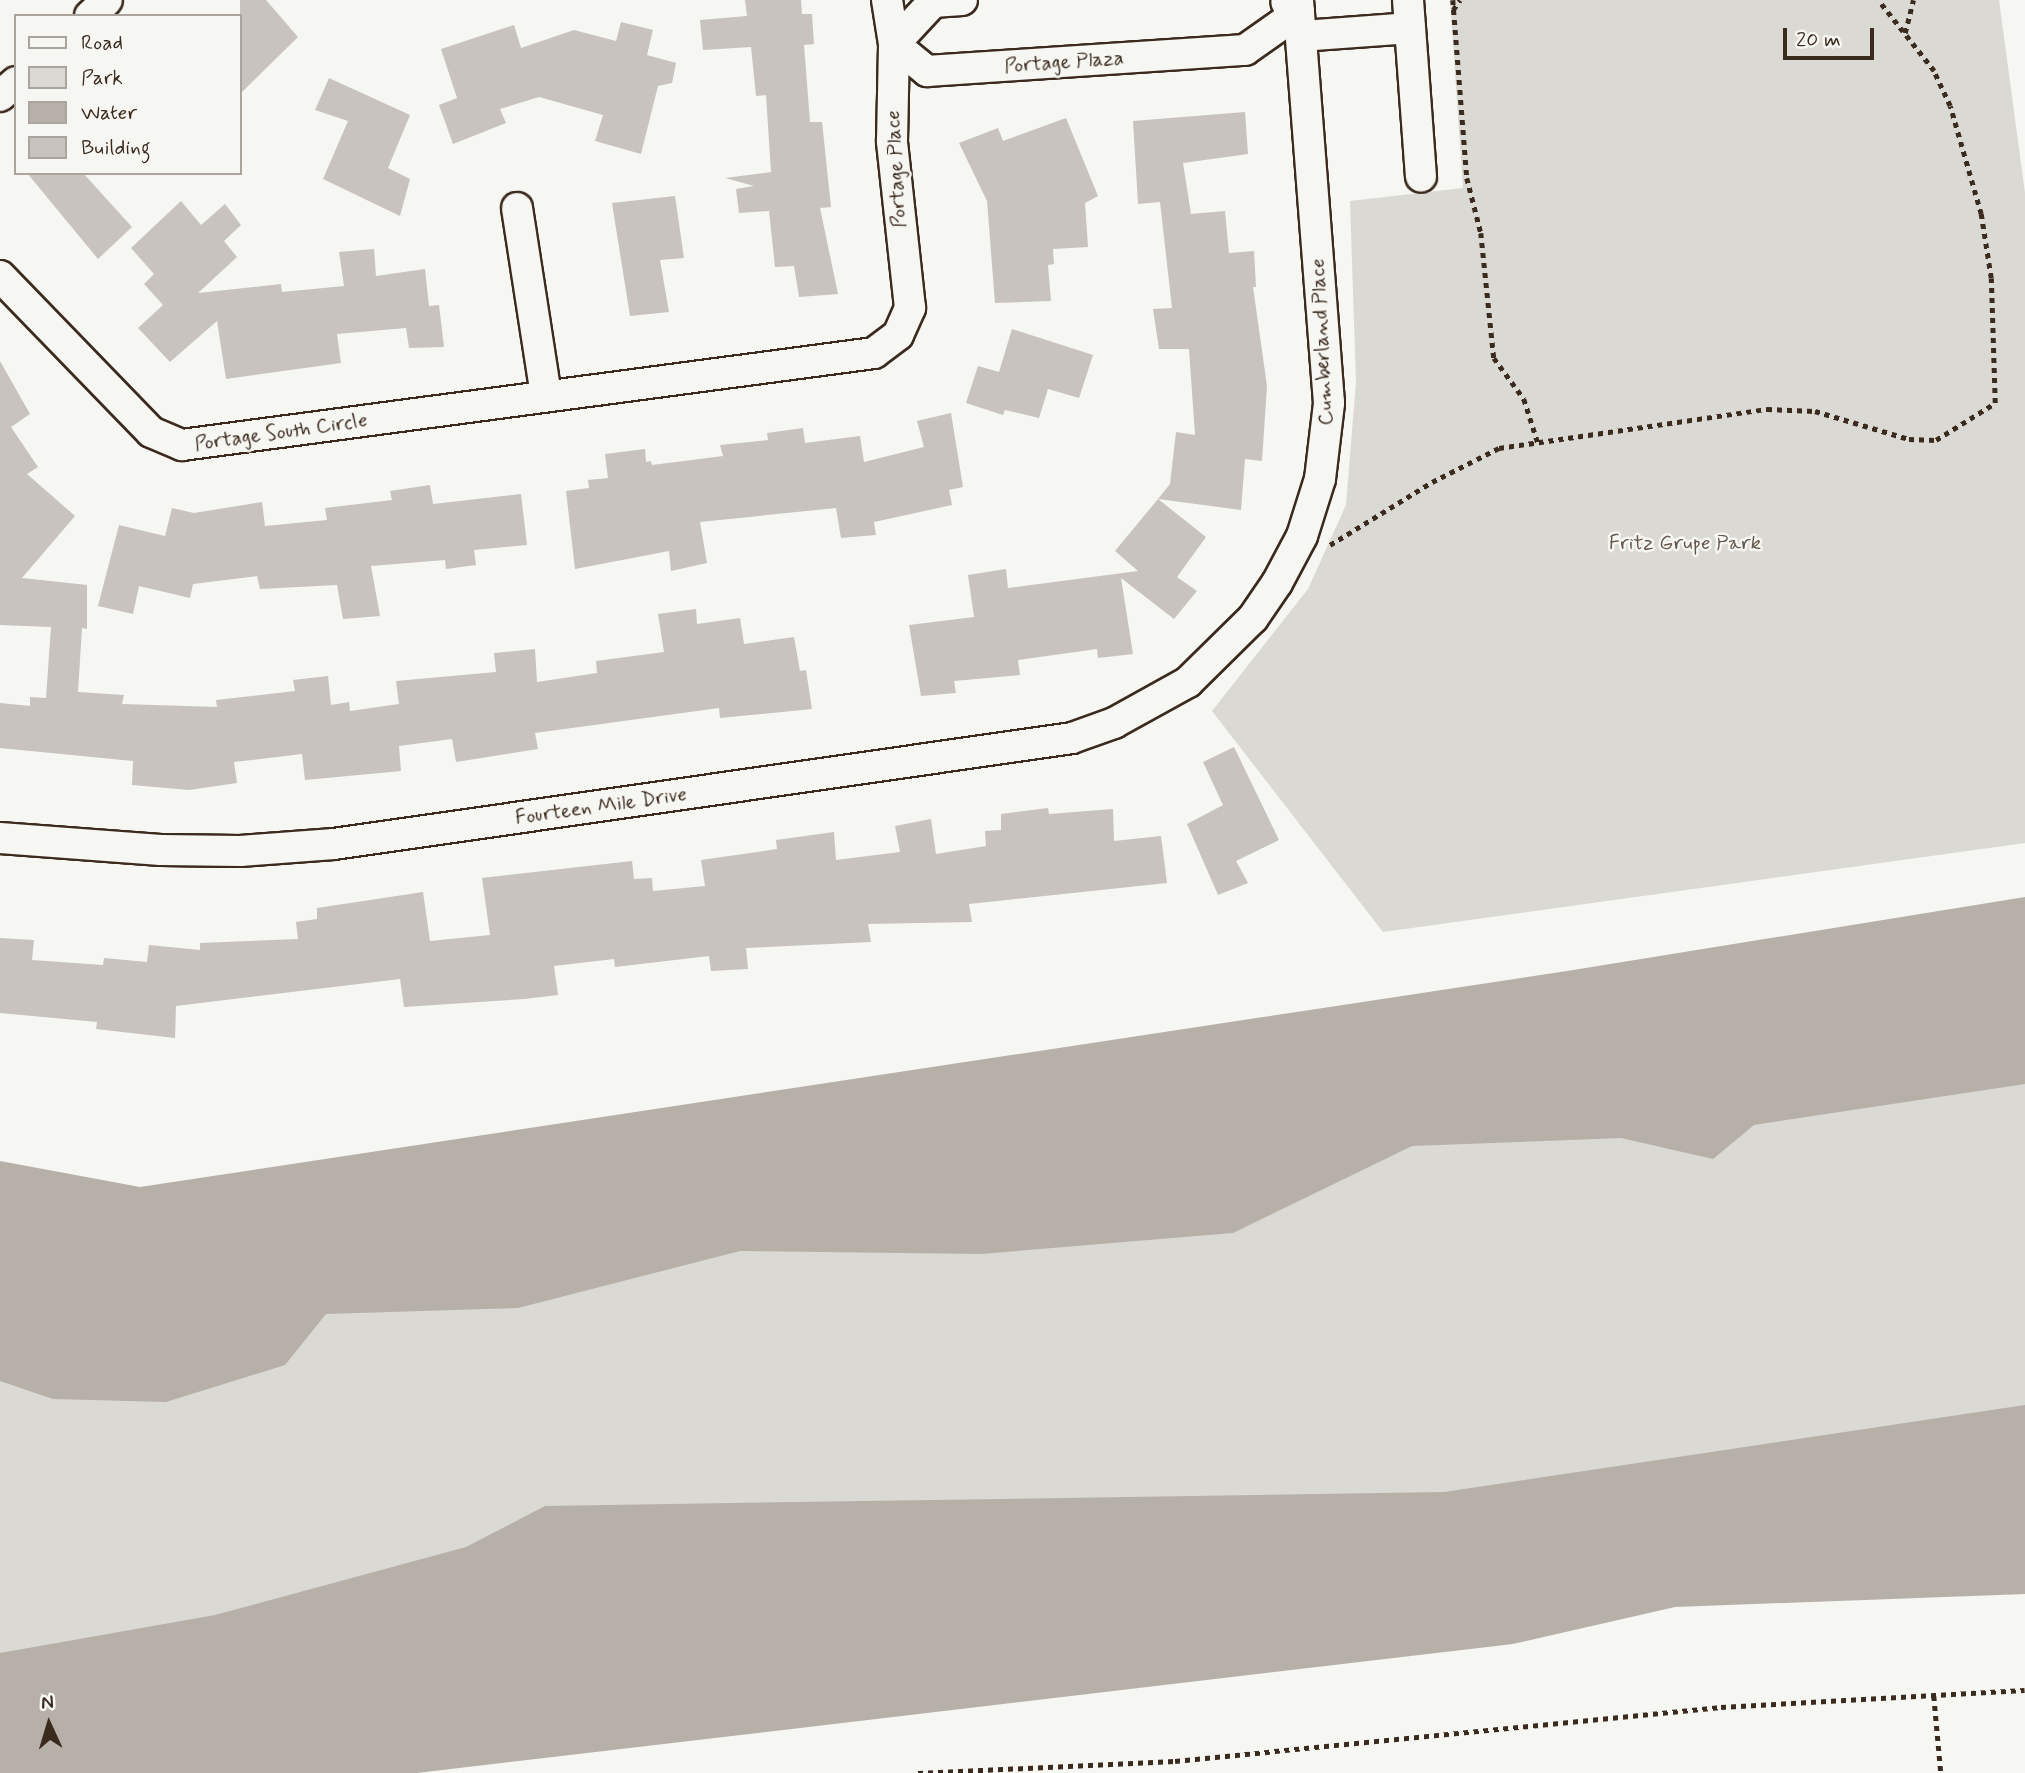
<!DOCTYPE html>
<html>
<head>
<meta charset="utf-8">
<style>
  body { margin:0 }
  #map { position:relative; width:2025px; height:1773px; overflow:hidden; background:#f6f6f2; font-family:Mynerve,sans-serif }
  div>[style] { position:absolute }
  .green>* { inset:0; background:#dad9d3 }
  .water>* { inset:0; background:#b6b0a9 }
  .building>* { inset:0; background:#c8c3be }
  .path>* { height:4.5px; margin-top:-2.25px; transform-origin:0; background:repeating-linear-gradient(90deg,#3b2a1e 0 5px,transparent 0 10px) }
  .roads { filter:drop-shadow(2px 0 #3b2a1e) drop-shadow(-2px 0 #3b2a1e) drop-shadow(0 2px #3b2a1e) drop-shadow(0 -2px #3b2a1e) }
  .minor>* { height:30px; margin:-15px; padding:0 15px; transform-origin:15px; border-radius:15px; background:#f6f6f2 }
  span { translate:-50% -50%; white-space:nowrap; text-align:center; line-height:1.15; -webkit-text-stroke:5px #f6f6f2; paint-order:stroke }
  .street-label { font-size:21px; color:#3b2a1e }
  .park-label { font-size:21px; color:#63564b }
  .legend { position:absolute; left:14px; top:14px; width:228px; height:161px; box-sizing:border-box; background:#f6f6f2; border:2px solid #aba49d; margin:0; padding:9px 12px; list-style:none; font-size:21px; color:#3b2a1e }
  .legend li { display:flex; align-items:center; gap:14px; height:35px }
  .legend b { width:35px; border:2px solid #aba49d }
  .north { position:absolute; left:14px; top:1689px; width:70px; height:70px; -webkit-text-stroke:5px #f6f6f2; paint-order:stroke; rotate:356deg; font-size:19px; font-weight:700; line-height:28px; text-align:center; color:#3b2a1e }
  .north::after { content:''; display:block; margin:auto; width:24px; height:32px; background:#3b2a1e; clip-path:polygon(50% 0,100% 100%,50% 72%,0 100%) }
  .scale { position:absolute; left:1783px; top:28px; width:91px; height:32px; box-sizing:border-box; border:4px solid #3b2a1e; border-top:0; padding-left:9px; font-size:21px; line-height:24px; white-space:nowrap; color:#3b2a1e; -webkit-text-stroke:5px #f6f6f2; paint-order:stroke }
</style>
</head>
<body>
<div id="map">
  <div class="green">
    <i style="clip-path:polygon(1450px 0,1999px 0,2025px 193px,2025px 843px,1383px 932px,1212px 711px,1308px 589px,1346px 505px,1356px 382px,1350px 201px,1463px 188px)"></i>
    <i style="clip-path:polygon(2025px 1045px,2025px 1471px,0 1683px,0 1320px)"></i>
  </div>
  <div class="water">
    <i style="clip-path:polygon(2025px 897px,2025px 1084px,1754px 1125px,1713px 1159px,1621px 1138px,1412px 1146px,1233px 1233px,981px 1254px,740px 1251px,518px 1308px,326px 1314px,285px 1365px,166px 1402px,53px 1399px,0 1381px,0 1161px,140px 1187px,1567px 971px)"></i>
    <i style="clip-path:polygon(2025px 1405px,2025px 1594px,1675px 1607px,1513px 1644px,417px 1773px,0 1773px,0 1653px,215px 1615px,466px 1547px,545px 1506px,1444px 1492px)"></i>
  </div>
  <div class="building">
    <i style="clip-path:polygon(240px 0,266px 0,298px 37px,240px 94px)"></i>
    <i style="clip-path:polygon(745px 0,801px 0,802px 14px,812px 14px,814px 44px,804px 45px,810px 122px,822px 122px,831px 207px,820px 208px,838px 294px,799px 297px,794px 266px,775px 267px,769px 211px,739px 213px,736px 189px,754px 186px,725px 178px,771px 172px,766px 95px,756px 96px,751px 47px,703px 50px,700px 20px,747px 16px)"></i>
    <i style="clip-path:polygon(621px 22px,653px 30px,647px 55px,676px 63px,672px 83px,658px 86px,641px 154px,595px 141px,603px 115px,539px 97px,500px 109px,506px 123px,453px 144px,439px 105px,457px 98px,441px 49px,514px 25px,521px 48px,574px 30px,616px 41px)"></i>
    <i style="clip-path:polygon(329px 78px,410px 115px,388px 168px,410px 179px,400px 216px,323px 179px,348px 121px,315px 110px)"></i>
    <i style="clip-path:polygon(1245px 112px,1248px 154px,1183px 163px,1191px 214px,1225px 211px,1229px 253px,1254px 251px,1256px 287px,1253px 287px,1267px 386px,1262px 461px,1245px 459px,1241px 510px,1158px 499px,1170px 484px,1176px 432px,1195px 435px,1189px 349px,1159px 349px,1153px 309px,1172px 308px,1160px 202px,1138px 204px,1133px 121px)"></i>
    <i style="clip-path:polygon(1066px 118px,1098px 196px,1085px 203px,1088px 247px,1053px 249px,1054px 264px,1048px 265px,1051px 301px,995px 303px,987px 201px,959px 143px,998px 128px,1003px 141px)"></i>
    <i style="clip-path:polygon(27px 173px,83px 173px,132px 227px,98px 259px)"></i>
    <i style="clip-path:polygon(675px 196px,684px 258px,660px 260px,669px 312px,630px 316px,612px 203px)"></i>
    <i style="clip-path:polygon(181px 201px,201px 225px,225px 204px,241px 225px,224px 241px,237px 257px,198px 293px,281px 284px,282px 292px,344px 286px,339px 252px,374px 249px,376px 276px,425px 269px,429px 306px,439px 305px,444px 347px,409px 348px,406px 328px,337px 334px,341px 363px,226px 379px,217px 321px,170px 362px,138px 328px,163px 305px,144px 284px,154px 274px,131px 248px)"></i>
    <i style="clip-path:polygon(1012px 329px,1093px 355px,1079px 398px,1048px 389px,1039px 418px,1005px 410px,1003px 415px,966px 403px,978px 366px,999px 372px)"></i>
    <i style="clip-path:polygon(0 361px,30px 414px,11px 427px,38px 467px,27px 474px,75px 516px,22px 578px,87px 585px,87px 629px,82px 628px,78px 692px,124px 695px,122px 704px,217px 707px,216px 700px,295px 691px,293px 680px,328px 676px,331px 705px,349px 702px,350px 711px,399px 704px,396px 681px,496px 672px,494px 653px,535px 649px,537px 682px,597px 673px,596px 661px,664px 652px,658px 614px,696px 609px,697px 624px,740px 618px,744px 644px,794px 637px,800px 671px,806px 670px,812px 709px,720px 718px,719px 708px,535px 733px,538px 749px,456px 762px,452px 739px,399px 746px,401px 771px,305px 780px,302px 754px,234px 762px,237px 783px,189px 790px,132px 785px,133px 761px,0 748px,0 703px,30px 706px,30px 697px,46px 698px,51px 627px,0 625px)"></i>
    <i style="clip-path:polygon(951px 413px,963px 487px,949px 490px,952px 505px,874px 522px,876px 535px,841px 538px,836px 508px,700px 522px,707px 563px,671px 571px,669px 551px,575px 569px,566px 491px,589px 488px,588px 480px,608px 478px,605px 454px,645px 449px,646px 462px,651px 461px,652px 465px,723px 456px,720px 445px,768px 440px,767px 433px,803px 428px,805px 443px,860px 436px,864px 462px,924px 447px,917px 421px)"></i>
    <i style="clip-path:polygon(430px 485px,433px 504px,521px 494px,527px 545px,474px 550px,476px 565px,446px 569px,445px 560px,371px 566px,380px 616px,343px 619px,337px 585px,260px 589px,257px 576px,193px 584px,190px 598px,139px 586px,133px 614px,98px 606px,119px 525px,165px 536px,172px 508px,194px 513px,262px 502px,265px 526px,327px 520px,325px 508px,392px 500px,390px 491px)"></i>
    <i style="clip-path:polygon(1158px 499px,1206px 537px,1177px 577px,1197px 591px,1174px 619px,1121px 578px,1133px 654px,1098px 658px,1097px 649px,1018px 660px,1020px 675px,954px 681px,956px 693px,921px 696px,909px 625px,974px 617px,968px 575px,1006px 569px,1008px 588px,1138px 571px,1115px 551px)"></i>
    <i style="clip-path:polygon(1234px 747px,1279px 840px,1236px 861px,1248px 883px,1218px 895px,1187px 824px,1223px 805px,1203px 762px)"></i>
    <i style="clip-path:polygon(1048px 808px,1049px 814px,1113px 809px,1114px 841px,1161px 836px,1167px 883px,969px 904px,972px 922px,868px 924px,871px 942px,746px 948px,748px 969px,711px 971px,709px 956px,615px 967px,614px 959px,554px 966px,558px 995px,524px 999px,404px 1007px,400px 979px,176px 1006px,175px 1038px,96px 1029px,97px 1022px,0 1013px,0 938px,34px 940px,32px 960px,103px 965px,104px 958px,147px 962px,149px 945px,200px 950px,200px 943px,298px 939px,296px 922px,317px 919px,317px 908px,423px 892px,430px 941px,490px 935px,482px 878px,632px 861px,634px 879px,652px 878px,653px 891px,705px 886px,701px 860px,777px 849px,776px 840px,834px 832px,836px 860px,900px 852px,895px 826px,931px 819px,936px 854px,986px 846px,985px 831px,1001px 830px,1001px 814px)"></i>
  </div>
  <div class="path">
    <i style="left:1453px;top:0;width:179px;rotate:85.5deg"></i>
    <i style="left:1467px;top:178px;width:57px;rotate:75.7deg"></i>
    <i style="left:1481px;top:233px;width:126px;rotate:84.1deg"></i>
    <i style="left:1494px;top:358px;width:51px;rotate:53.8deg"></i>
    <i style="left:1524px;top:399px;width:46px;rotate:72.3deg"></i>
    <i style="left:1453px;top:10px;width:12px;rotate:-55deg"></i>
    <i style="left:1905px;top:33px;width:34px;rotate:-76deg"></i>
    <i style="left:1330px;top:545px;width:120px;rotate:-31.7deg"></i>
    <i style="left:1432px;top:482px;width:75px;rotate:-26.9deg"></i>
    <i style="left:1499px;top:448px;width:271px;rotate:-8.3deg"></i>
    <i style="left:1767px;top:409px;width:48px;rotate:2.4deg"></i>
    <i style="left:1815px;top:411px;width:98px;rotate:16.6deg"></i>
    <i style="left:1909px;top:439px;width:27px;rotate:2deg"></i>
    <i style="left:1936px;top:440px;width:70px;rotate:-32.1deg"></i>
    <i style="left:1995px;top:403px;width:125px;rotate:-91.8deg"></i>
    <i style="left:1991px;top:278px;width:65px;rotate:-98.9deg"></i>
    <i style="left:1981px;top:214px;width:112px;rotate:-106deg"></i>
    <i style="left:1950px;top:106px;width:38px;rotate:-115deg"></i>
    <i style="left:1934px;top:71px;width:90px;rotate:-128.3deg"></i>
    <i style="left:1934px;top:1696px;width:77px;rotate:84.8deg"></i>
    <i style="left:918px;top:1773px;width:257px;rotate:-2.7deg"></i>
    <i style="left:1175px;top:1761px;width:549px;rotate:-5.65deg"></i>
    <i style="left:1721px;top:1707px;width:304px;rotate:-3.2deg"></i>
  </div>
  <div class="roads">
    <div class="minor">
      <i style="left:1408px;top:0;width:177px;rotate:85.8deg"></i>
      <i style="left:90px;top:16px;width:23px;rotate:-43deg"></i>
      <i style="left:1301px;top:36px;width:109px;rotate:-4.2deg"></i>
      <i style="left:894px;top:44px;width:43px;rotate:39.3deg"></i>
      <i style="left:927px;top:71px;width:319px;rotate:-3.8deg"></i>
      <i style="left:1245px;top:50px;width:66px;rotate:-35.1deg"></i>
      <i style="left:1299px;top:12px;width:16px;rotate:-142deg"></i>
      <i style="left:894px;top:44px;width:57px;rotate:-47.1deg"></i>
      <i style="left:933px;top:2px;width:29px;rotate:-4deg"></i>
      <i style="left:0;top:96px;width:21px;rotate:-41deg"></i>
      <i style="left:517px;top:208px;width:189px;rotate:81.2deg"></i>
      <i style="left:0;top:276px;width:217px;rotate:45.9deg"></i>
      <i style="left:151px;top:432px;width:34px;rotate:23deg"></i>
      <i style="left:182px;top:445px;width:698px;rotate:-7.57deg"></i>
      <i style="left:874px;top:353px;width:30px;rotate:-37deg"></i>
      <i style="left:898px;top:335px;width:30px;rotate:-66deg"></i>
      <i style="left:910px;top:308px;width:168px;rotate:-96.2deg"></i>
      <i style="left:892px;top:141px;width:97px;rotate:-88.8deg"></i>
      <i style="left:894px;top:44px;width:45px;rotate:-99deg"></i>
      <i style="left:0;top:838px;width:161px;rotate:4.3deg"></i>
      <i style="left:161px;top:850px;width:79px;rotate:0.7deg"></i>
      <i style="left:240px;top:851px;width:94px;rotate:-4.3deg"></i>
      <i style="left:334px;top:844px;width:746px;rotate:-8.17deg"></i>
      <i style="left:1072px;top:738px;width:45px;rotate:-19.7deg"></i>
      <i style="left:1114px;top:723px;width:85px;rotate:-29deg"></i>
      <i style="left:1188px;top:682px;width:91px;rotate:-44.6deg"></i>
      <i style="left:1253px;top:618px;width:42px;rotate:-55.6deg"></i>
      <i style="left:1277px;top:583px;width:53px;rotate:-62deg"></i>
      <i style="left:1302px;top:536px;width:60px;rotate:-72.5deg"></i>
      <i style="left:1320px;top:479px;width:77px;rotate:-83.2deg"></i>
      <i style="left:1329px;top:403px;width:404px;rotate:-94.4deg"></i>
    </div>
  </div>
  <div class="street-label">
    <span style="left:1064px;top:62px;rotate:-4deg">Portage Plaza</span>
    <span style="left:896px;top:169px;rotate:-93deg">Portage Place</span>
    <span style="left:1322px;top:342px;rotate:-93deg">Cumberland Place</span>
    <span style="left:281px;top:432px;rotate:-8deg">Portage South Circle</span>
    <span style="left:601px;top:806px;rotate:-8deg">Fourteen Mile Drive</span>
  </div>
  <div class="park-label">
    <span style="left:1685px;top:543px">Fritz Grupe Park</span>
  </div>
  <ul class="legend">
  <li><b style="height:9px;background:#f6f6f2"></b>Road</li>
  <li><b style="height:19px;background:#dad9d3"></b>Park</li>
  <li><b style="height:19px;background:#b6b0a9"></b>Water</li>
  <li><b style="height:19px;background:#c8c3be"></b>Building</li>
  </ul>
  <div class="north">N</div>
  <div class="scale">20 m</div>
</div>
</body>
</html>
